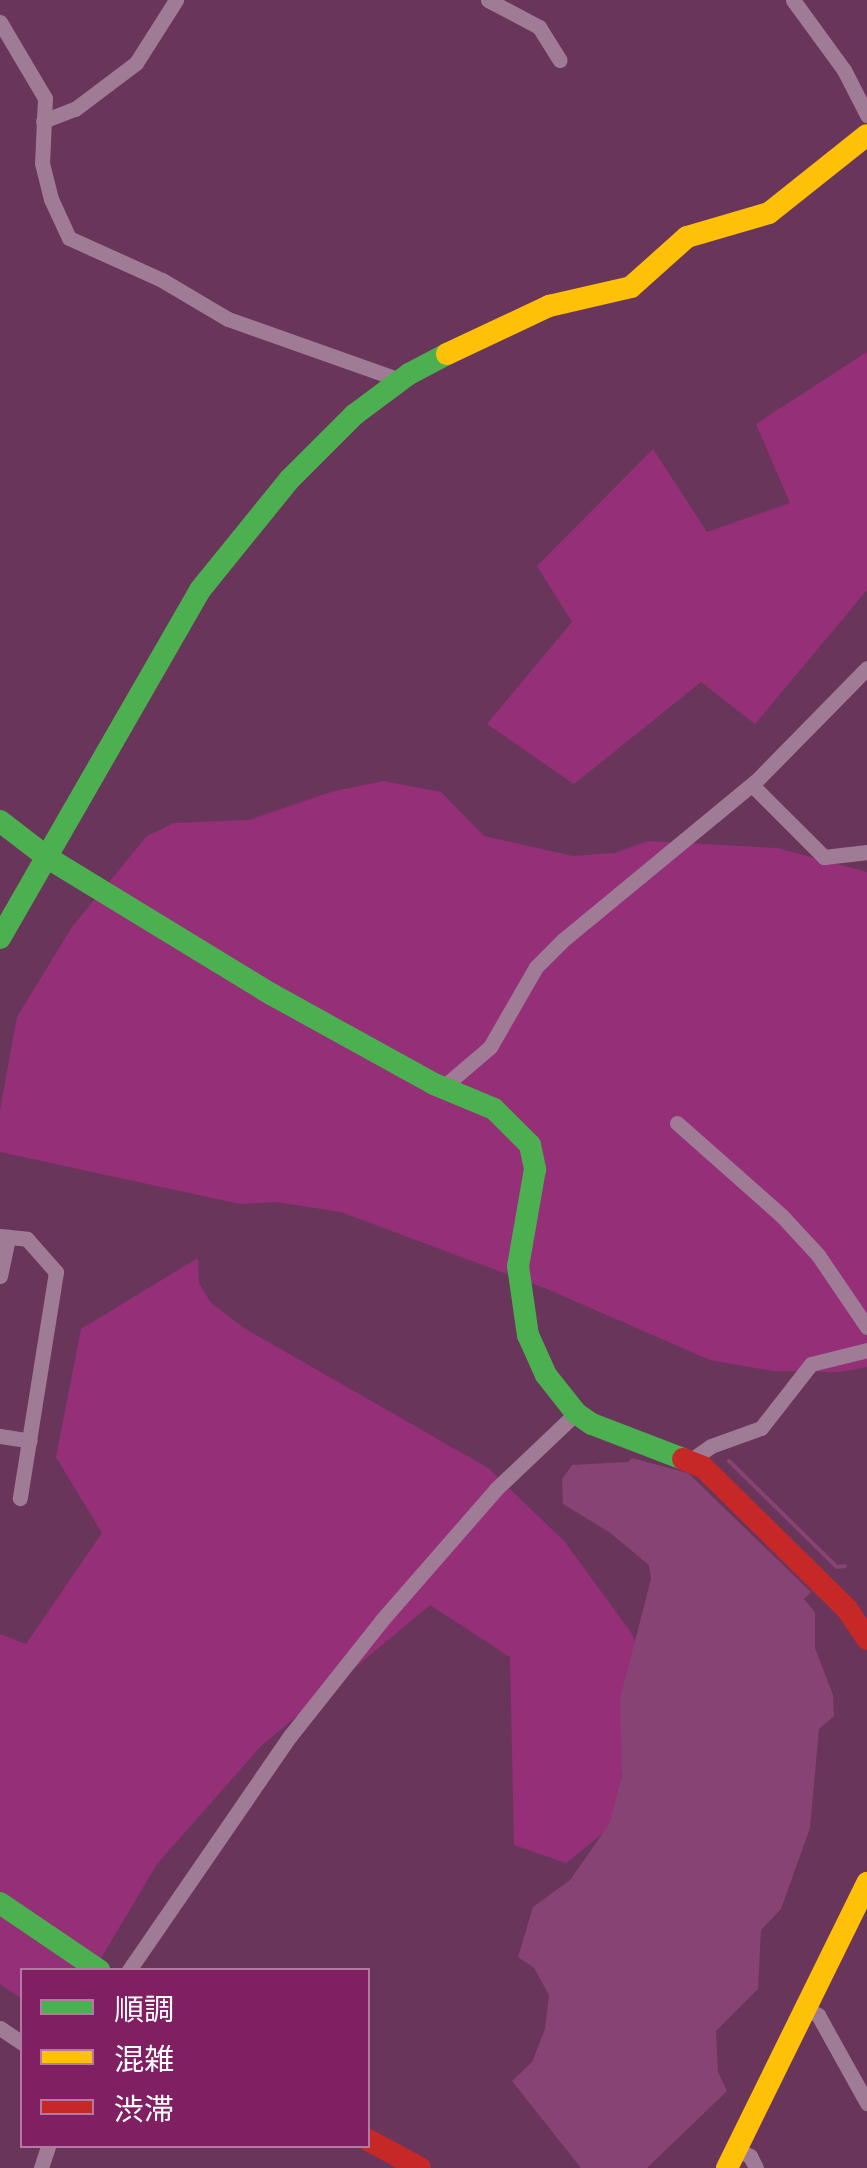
<!DOCTYPE html>
<html>
<head>
<meta charset="utf-8">
<style>
  body { margin:0 }
  #map { position:relative; width:867px; height:2168px; overflow:hidden; background:#6a355a; font-family:Rubik,"Noto Sans JP",sans-serif }
  div>[style] { position:absolute }
  .green>* { inset:0; background:#953078 }
  .water>* { inset:0; background:#874373 }
  .stream>* { height:4px; margin:-2px; padding:0 2px; transform-origin:2px; border-radius:2px; background:#874373 }
  .street>* { height:15px; margin:-7.5px; padding:0 7.5px; transform-origin:7.5px; border-radius:7.5px; background:#a07b96 }
  .fast>* { height:22px; margin:-11px; padding:0 11px; transform-origin:11px; border-radius:11px; background:#4caf50 }
  .slow>* { height:22px; margin:-11px; padding:0 11px; transform-origin:11px; border-radius:11px; background:#ffc107 }
  .jam>* { height:22px; margin:-11px; padding:0 11px; transform-origin:11px; border-radius:11px; background:#c62828 }
  span { translate:-50% -50%; white-space:nowrap; text-align:center; line-height:1.15; -webkit-text-stroke:9px #801f62; paint-order:stroke }
  .legend { position:absolute; left:20px; top:1968px; width:350px; height:180px; box-sizing:border-box; background:#801f62; border:2px solid #b379a1; margin:0; padding:12px 18px; list-style:none; font-size:30px; color:#fff }
  .legend li { display:flex; align-items:center; gap:20px; height:50px }
  .legend b { width:50px; border:2px solid #b379a1 }
</style>
</head>
<body>
<div id="map">
  <div class="green">
    <i style="clip-path:polygon(867px 352px,867px 590px,755px 724px,701px 682px,574px 784px,487px 724px,572px 622px,537px 566px,653px 449px,707px 532px,790px 503px,756px 424px)"></i>
    <i style="clip-path:polygon(383px 781px,441px 792px,484px 836px,572px 856px,615px 853px,648px 841px,777px 848px,867px 872px,867px 1367px,840px 1372px,773px 1371px,710px 1360px,547px 1289px,341px 1212px,276px 1202px,240px 1204px,0 1152px,0 1110px,17px 1017px,72px 927px,147px 836px,174px 823px,249px 820px,331px 792px)"></i>
    <i style="clip-path:polygon(198px 1258px,199px 1283px,211px 1303px,244px 1328px,488px 1468px,565px 1542px,632px 1634px,643px 1659px,612px 1826px,566px 1863px,514px 1845px,510px 1657px,430px 1605px,261px 1746px,157px 1864px,94px 1970px,22px 1970px,22px 1999px,0 1984px,0 1634px,26px 1644px,102px 1533px,56px 1457px,81px 1329px)"></i>
  </div>
  <div class="water">
    <i style="clip-path:polygon(632px 1458px,688px 1473px,811px 1592px,804px 1599px,815px 1612px,815px 1648px,833px 1695px,834px 1716px,819px 1729px,810px 1828px,781px 1909px,761px 1930px,758px 1989px,716px 2031px,718px 2072px,727px 2091px,647px 2168px,581px 2168px,512px 2081px,532px 2062px,545px 2029px,549px 1995px,534px 1968px,518px 1957px,533px 1907px,570px 1880px,610px 1823px,622px 1775px,620px 1699px,651px 1579px,649px 1565px,609px 1532px,563px 1504px,562px 1479px,572px 1465px,628px 1462px)"></i>
  </div>
  <div class="stream">
    <i style="left:729px;top:1461px;width:151px;rotate:44.5deg"></i>
    <i style="left:837px;top:1567px;width:8px;rotate:-7deg"></i>
  </div>
  <div class="street">
    <i style="left:488px;top:0;width:58px;rotate:27.9deg"></i>
    <i style="left:539px;top:27px;width:39px;rotate:58deg"></i>
    <i style="left:793px;top:0;width:87px;rotate:53.9deg"></i>
    <i style="left:844px;top:70px;width:51px;rotate:62.9deg"></i>
    <i style="left:0;top:22px;width:88px;rotate:59.4deg"></i>
    <i style="left:45px;top:98px;width:65px;rotate:92.6deg"></i>
    <i style="left:42px;top:163px;width:37px;rotate:76deg"></i>
    <i style="left:51px;top:199px;width:43px;rotate:65.2deg"></i>
    <i style="left:69px;top:238px;width:102px;rotate:24.3deg"></i>
    <i style="left:162px;top:280px;width:77px;rotate:30.6deg"></i>
    <i style="left:228px;top:319px;width:182px;rotate:19.5deg"></i>
    <i style="left:43px;top:121px;width:34px;rotate:-21deg"></i>
    <i style="left:75px;top:109px;width:76px;rotate:-37deg"></i>
    <i style="left:136px;top:63px;width:75px;rotate:-57.6deg"></i>
    <i style="left:752px;top:785px;width:102px;rotate:45deg"></i>
    <i style="left:824px;top:857px;width:43px;rotate:-6.6deg"></i>
    <i style="left:442px;top:1088px;width:63px;rotate:-40.5deg"></i>
    <i style="left:490px;top:1047px;width:92px;rotate:-60.1deg"></i>
    <i style="left:536px;top:967px;width:38px;rotate:-45deg"></i>
    <i style="left:563px;top:940px;width:249px;rotate:-39.5deg"></i>
    <i style="left:755px;top:782px;width:160px;rotate:-45.5deg"></i>
    <i style="left:677px;top:1123px;width:140px;rotate:41.5deg"></i>
    <i style="left:782px;top:1216px;width:53px;rotate:47.3deg"></i>
    <i style="left:818px;top:1255px;width:87px;rotate:55.8deg"></i>
    <i style="left:0;top:1236px;width:27px;rotate:6deg"></i>
    <i style="left:27px;top:1239px;width:44px;rotate:48.7deg"></i>
    <i style="left:56px;top:1272px;width:229px;rotate:99.1deg"></i>
    <i style="left:0;top:1276px;width:40px;rotate:-78deg"></i>
    <i style="left:0;top:1436px;width:30px;rotate:9deg"></i>
    <i style="left:691px;top:1460px;width:24px;rotate:-35deg"></i>
    <i style="left:711px;top:1446px;width:53px;rotate:-19.8deg"></i>
    <i style="left:761px;top:1428px;width:81px;rotate:-52deg"></i>
    <i style="left:811px;top:1364px;width:58px;rotate:-14deg"></i>
    <i style="left:129px;top:1970px;width:284px;rotate:-55.5deg"></i>
    <i style="left:290px;top:1736px;width:147px;rotate:-51.6deg"></i>
    <i style="left:381px;top:1621px;width:175px;rotate:-48.9deg"></i>
    <i style="left:496px;top:1489px;width:110px;rotate:-43.5deg"></i>
    <i style="left:805px;top:2008px;width:15px;rotate:28deg"></i>
    <i style="left:818px;top:2015px;width:101px;rotate:60.9deg"></i>
    <i style="left:0;top:2028px;width:27px;rotate:34deg"></i>
    <i style="left:736px;top:2149px;width:16px;rotate:27deg"></i>
    <i style="left:750px;top:2156px;width:13px;rotate:63deg"></i>
    <i style="left:41px;top:2168px;width:23px;rotate:-72deg"></i>
  </div>
  <div class="fast">
    <i style="left:0;top:821px;width:61px;rotate:37.6deg"></i>
    <i style="left:48px;top:858px;width:261px;rotate:31.4deg"></i>
    <i style="left:271px;top:994px;width:186px;rotate:28.9deg"></i>
    <i style="left:434px;top:1084px;width:65px;rotate:22.6deg"></i>
    <i style="left:494px;top:1109px;width:51px;rotate:45deg"></i>
    <i style="left:530px;top:1145px;width:25px;rotate:78deg"></i>
    <i style="left:535px;top:1169px;width:98px;rotate:99.9deg"></i>
    <i style="left:518px;top:1266px;width:70px;rotate:81.8deg"></i>
    <i style="left:528px;top:1335px;width:44px;rotate:65.8deg"></i>
    <i style="left:546px;top:1375px;width:48px;rotate:51.7deg"></i>
    <i style="left:576px;top:1413px;width:19px;rotate:35deg"></i>
    <i style="left:592px;top:1424px;width:97px;rotate:21deg"></i>
    <i style="left:0;top:938px;width:401px;rotate:-60.1deg"></i>
    <i style="left:200px;top:590px;width:143px;rotate:-51deg"></i>
    <i style="left:290px;top:479px;width:91px;rotate:-45deg"></i>
    <i style="left:354px;top:415px;width:69px;rotate:-36.7deg"></i>
    <i style="left:409px;top:374px;width:43px;rotate:-27.8deg"></i>
    <i style="left:0;top:1903px;width:120px;rotate:34.1deg"></i>
  </div>
  <div class="slow">
    <i style="left:447px;top:354px;width:113px;rotate:-25.2deg"></i>
    <i style="left:549px;top:306px;width:84px;rotate:-13deg"></i>
    <i style="left:631px;top:287px;width:75px;rotate:-41.8deg"></i>
    <i style="left:687px;top:237px;width:85px;rotate:-16.3deg"></i>
    <i style="left:769px;top:213px;width:125px;rotate:-38.5deg"></i>
    <i style="left:727px;top:2168px;width:318px;rotate:-63.8deg"></i>
  </div>
  <div class="jam">
    <i style="left:683px;top:1459px;width:22px;rotate:22deg"></i>
    <i style="left:703px;top:1467px;width:202px;rotate:44.6deg"></i>
    <i style="left:847px;top:1609px;width:36px;rotate:56deg"></i>
    <i style="left:368px;top:2140px;width:59px;rotate:28.3deg"></i>
  </div>
  <ul class="legend">
  <li><b style="height:12px;background:#4caf50"></b>順調</li>
  <li><b style="height:12px;background:#ffc107"></b>混雑</li>
  <li><b style="height:12px;background:#c62828"></b>渋滞</li>
  </ul>
</div>
</body>
</html>
